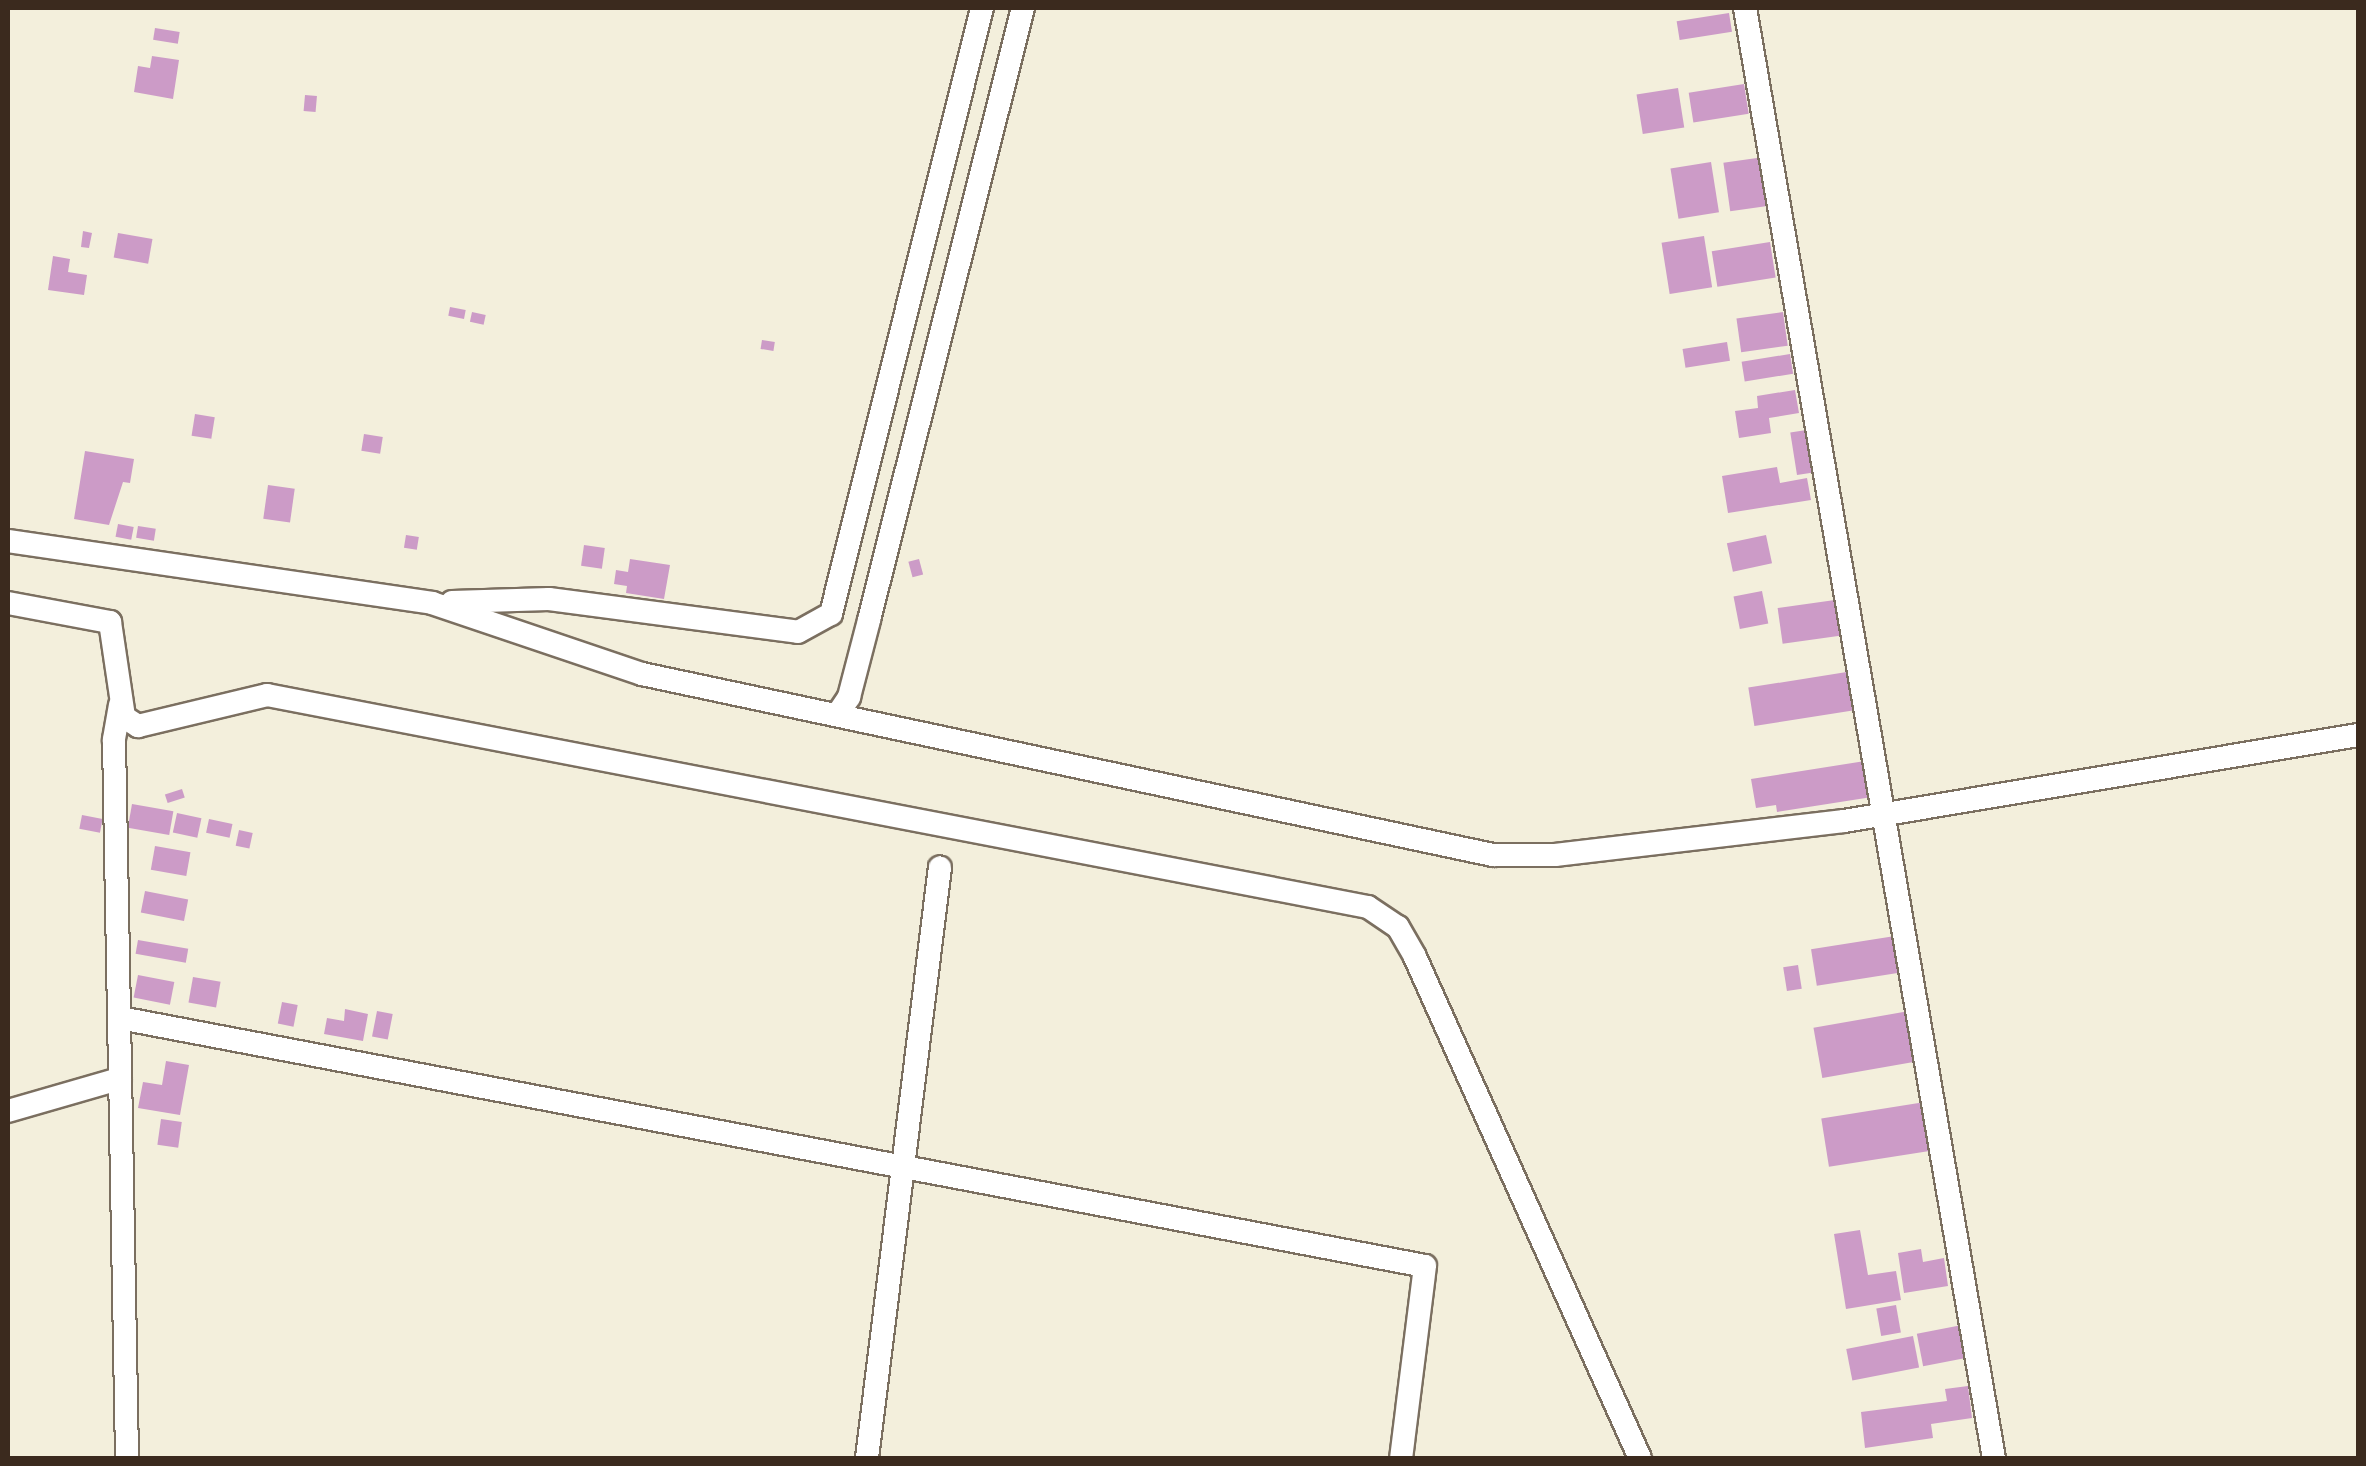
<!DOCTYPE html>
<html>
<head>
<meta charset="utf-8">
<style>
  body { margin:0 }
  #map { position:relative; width:2366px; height:1466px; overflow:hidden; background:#f3efdc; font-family:"IM FELL English",serif }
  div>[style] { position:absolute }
  .building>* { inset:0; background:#cc9bc7; transform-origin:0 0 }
  .roads { filter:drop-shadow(2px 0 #7b6f60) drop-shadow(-2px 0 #7b6f60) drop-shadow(0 2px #7b6f60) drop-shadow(0 -2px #7b6f60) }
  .minor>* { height:22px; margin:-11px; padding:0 11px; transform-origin:11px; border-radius:11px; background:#fff }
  span { translate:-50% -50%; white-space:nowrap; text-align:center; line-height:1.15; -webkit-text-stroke:9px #fff; paint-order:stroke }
  .frame { position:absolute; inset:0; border:10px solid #3b2a1e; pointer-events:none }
</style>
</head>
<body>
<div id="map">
  <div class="building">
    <i style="left:1729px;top:13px;width:19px;height:53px;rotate:81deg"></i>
    <i style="left:155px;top:28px;width:25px;height:12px;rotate:9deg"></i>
    <i style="clip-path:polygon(152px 56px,179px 60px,173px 99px,134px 92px,138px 66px,150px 68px)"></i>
    <i style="left:1744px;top:84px;width:30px;height:56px;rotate:81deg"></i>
    <i style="left:1678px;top:88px;width:40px;height:42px;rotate:81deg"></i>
    <i style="left:305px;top:95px;width:12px;height:16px;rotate:5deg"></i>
    <i style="left:1764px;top:157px;width:49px;height:41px;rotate:82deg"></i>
    <i style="left:1711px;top:162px;width:51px;height:41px;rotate:81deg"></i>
    <i style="clip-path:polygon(83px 231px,92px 233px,89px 248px,81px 247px)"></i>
    <i style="left:118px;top:233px;width:35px;height:25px;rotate:10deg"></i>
    <i style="left:1704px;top:236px;width:52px;height:43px;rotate:81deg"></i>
    <i style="left:1770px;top:242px;width:36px;height:59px;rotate:81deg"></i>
    <i style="clip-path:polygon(53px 256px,70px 259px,68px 272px,87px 275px,84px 295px,48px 290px)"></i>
    <i style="left:450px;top:307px;width:16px;height:9px;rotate:11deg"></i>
    <i style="left:472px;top:312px;width:14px;height:10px;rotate:12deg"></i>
    <i style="left:1783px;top:312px;width:34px;height:47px;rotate:82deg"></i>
    <i style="left:762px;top:340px;width:13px;height:9px;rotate:9deg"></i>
    <i style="left:1727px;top:342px;width:19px;height:45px;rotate:81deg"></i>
    <i style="left:1790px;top:354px;width:20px;height:49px;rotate:81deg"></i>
    <i style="clip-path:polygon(1795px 390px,1799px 413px,1769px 418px,1771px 433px,1739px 438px,1735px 411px,1758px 408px,1757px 396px)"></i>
    <i style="left:195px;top:414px;width:20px;height:22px;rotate:9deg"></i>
    <i style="left:1813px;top:429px;width:43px;height:23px;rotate:81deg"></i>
    <i style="left:364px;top:434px;width:19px;height:17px;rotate:9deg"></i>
    <i style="clip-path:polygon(85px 451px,134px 459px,130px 483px,123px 482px,109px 525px,74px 519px)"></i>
    <i style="clip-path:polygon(1777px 467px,1780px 483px,1807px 478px,1811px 500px,1728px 513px,1722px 476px)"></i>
    <i style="left:268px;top:485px;width:27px;height:34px;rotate:8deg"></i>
    <i style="left:118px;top:524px;width:16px;height:13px;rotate:11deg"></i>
    <i style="left:138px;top:526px;width:18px;height:12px;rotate:9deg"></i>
    <i style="left:406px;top:535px;width:13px;height:13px;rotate:9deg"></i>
    <i style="left:1766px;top:535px;width:29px;height:40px;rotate:78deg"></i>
    <i style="left:584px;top:545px;width:21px;height:21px;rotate:8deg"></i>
    <i style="clip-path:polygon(630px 559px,670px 565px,664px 599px,626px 593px,627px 586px,614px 584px,616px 570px,628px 572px)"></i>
    <i style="left:919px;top:559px;width:16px;height:11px;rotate:75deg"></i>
    <i style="left:1762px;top:591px;width:33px;height:29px;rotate:79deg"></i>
    <i style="left:1842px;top:599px;width:36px;height:65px;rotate:82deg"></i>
    <i style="left:1853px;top:671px;width:39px;height:106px;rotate:81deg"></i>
    <i style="clip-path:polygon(1865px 761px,1872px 797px,1777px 812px,1776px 805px,1756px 808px,1751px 779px)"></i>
    <i style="left:182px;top:789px;width:9px;height:18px;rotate:72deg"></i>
    <i style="left:132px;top:804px;width:42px;height:24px;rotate:10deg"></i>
    <i style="left:177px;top:813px;width:25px;height:20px;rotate:12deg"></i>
    <i style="left:82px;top:815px;width:21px;height:14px;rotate:11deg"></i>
    <i style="left:209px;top:819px;width:24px;height:14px;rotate:12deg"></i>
    <i style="left:239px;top:830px;width:14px;height:16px;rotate:12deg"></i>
    <i style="left:155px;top:846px;width:36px;height:24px;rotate:10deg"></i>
    <i style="left:145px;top:891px;width:44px;height:22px;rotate:11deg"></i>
    <i style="left:1895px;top:936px;width:37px;height:85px;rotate:81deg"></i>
    <i style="left:138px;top:940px;width:51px;height:14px;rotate:10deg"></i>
    <i style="left:1798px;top:965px;width:24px;height:15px;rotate:81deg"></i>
    <i style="left:138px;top:975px;width:37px;height:23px;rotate:11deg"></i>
    <i style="left:193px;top:977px;width:28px;height:26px;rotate:10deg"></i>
    <i style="left:282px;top:1002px;width:16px;height:22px;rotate:11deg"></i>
    <i style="clip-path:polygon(345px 1009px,368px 1014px,363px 1041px,324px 1034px,327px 1018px,344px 1021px)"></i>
    <i style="left:377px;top:1011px;width:16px;height:26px;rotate:11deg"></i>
    <i style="left:1909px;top:1011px;width:51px;height:97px;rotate:80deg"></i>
    <i style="clip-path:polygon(166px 1061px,189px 1065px,180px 1115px,138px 1108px,143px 1082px,162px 1085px)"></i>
    <i style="left:1925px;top:1102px;width:49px;height:105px;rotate:81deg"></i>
    <i style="left:161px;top:1119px;width:21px;height:26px;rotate:8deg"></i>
    <i style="clip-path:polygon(1860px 1230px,1868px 1275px,1896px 1271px,1901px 1300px,1846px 1309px,1834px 1234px)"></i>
    <i style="clip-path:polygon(1921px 1249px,1923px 1262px,1944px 1258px,1948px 1286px,1904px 1293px,1898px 1253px)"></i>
    <i style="left:1896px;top:1305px;width:28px;height:20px;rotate:80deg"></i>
    <i style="left:1962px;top:1325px;width:33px;height:46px;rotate:79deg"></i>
    <i style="left:1913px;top:1336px;width:32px;height:68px;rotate:79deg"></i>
    <i style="clip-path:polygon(1968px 1386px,1972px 1418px,1931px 1424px,1933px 1438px,1865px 1448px,1861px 1412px,1947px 1401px,1945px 1389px)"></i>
  </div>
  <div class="roads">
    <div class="minor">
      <i style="left:1745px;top:8px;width:1471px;rotate:80.26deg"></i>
      <i style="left:8px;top:541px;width:429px;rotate:8.3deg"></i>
      <i style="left:432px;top:603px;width:222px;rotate:18.7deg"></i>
      <i style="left:642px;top:674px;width:870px;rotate:12.01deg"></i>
      <i style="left:1493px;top:855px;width:62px"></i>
      <i style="left:1555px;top:855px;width:291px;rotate:-6.7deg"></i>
      <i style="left:1844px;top:821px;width:521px;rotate:-9.5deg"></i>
      <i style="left:452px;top:602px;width:97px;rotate:-1.8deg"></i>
      <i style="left:549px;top:599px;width:251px;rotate:7.5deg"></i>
      <i style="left:798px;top:632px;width:38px;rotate:-29deg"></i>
      <i style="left:831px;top:614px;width:625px;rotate:-76.01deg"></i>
      <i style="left:8px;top:603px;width:104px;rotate:10.6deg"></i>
      <i style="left:110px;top:622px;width:96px;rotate:81.6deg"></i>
      <i style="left:124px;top:717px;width:17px;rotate:33deg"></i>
      <i style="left:138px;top:726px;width:133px;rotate:-13.5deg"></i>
      <i style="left:267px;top:695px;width:1121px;rotate:10.9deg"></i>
      <i style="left:1368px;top:907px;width:36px;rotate:34deg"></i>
      <i style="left:1398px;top:927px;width:34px;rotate:60deg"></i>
      <i style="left:1415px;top:957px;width:549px;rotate:65.82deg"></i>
      <i style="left:120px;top:705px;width:36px;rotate:100deg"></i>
      <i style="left:114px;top:740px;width:718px;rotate:88.96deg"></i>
      <i style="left:837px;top:715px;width:22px;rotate:-56deg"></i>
      <i style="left:849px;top:697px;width:80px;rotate:-75.4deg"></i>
      <i style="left:869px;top:620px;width:631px;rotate:-75.88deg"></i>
      <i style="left:120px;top:1018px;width:1328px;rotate:10.76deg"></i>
      <i style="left:1425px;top:1266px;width:193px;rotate:97.1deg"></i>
      <i style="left:8px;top:1111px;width:116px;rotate:-16.1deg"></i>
      <i style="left:867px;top:1458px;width:595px;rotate:-82.96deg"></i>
    </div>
  </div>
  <div class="frame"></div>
</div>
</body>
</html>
